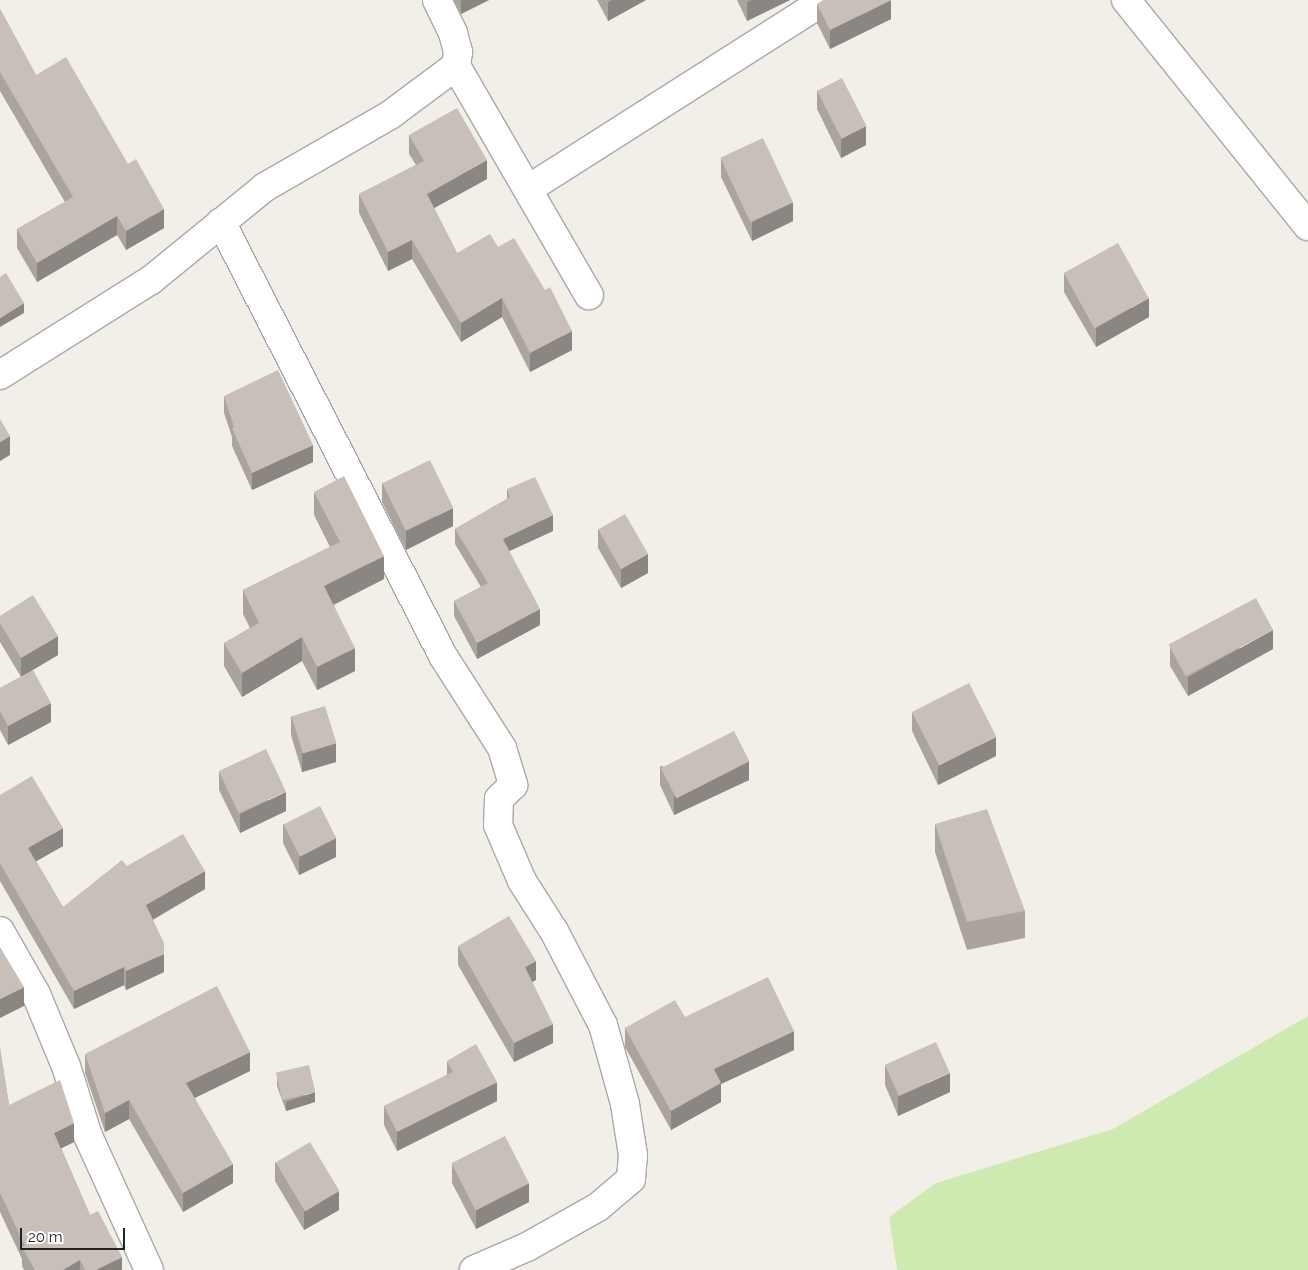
<!DOCTYPE html>
<html>
<head>
<meta charset="utf-8">
<style>
  body { margin:0 }
  #map { position:relative; width:1308px; height:1270px; overflow:hidden; background:#f2efe9; font-family:Raleway,sans-serif }
  div>[style] { position:absolute }
  .grass>* { inset:0; background:#cdebb0 }
  .roads { filter:drop-shadow(1px 0 #a9a9a9) drop-shadow(-1px 0 #a9a9a9) drop-shadow(0 1px #a9a9a9) drop-shadow(0 -1px #a9a9a9) }
  .street>* { height:28px; margin:-14px; padding:0 14px; transform-origin:14px; border-radius:14px; background:#fff }
  .wall>* { inset:0; background:#aba49e }
  .shaded-wall>* { inset:0; background:#8b8681 }
  .building>* { inset:0; background:#c7bfb8; transform-origin:0 0 }
  span { translate:-50% -50%; white-space:nowrap; text-align:center; line-height:1.15; -webkit-text-stroke:5px #fff; paint-order:stroke }
  .scale { position:absolute; left:20px; top:1228px; width:105px; height:22px; box-sizing:border-box; border:2px solid #222; border-top:0; padding-left:6px; font-size:15px; line-height:18px; white-space:nowrap; color:#222; -webkit-text-stroke:4px #fff; paint-order:stroke }
</style>
</head>
<body>
<div id="map">
  <div class="grass">
    <i style="clip-path:polygon(1308px 1016px,1308px 1270px,897px 1270px,889px 1217px,936px 1183px,1113px 1129px)"></i>
  </div>
  <div class="roads">
    <div class="street">
      <i style="left:437px;top:0;width:37px;rotate:64deg"></i>
      <i style="left:453px;top:33px;width:20px;rotate:75deg"></i>
      <i style="left:458px;top:52px;width:14px;rotate:98deg"></i>
      <i style="left:456px;top:66px;width:265px;rotate:59.9deg"></i>
      <i style="left:1126px;top:0;width:290px;rotate:51.2deg"></i>
      <i style="left:530px;top:188px;width:350px;rotate:-32.5deg"></i>
      <i style="left:221px;top:222px;width:487px;rotate:62.9deg"></i>
      <i style="left:443px;top:656px;width:109px;rotate:57.3deg"></i>
      <i style="left:502px;top:748px;width:39px;rotate:73deg"></i>
      <i style="left:513px;top:785px;width:20px;rotate:135deg"></i>
      <i style="left:499px;top:799px;width:26px;rotate:92deg"></i>
      <i style="left:498px;top:825px;width:61px;rotate:66.8deg"></i>
      <i style="left:522px;top:881px;width:59px;rotate:57.4deg"></i>
      <i style="left:554px;top:931px;width:106px;rotate:62.5deg"></i>
      <i style="left:603px;top:1025px;width:82px;rotate:74.4deg"></i>
      <i style="left:625px;top:1104px;width:52px;rotate:81.1deg"></i>
      <i style="left:633px;top:1155px;width:24px;rotate:95deg"></i>
      <i style="left:631px;top:1179px;width:43px;rotate:139.7deg"></i>
      <i style="left:598px;top:1207px;width:81px;rotate:150.6deg"></i>
      <i style="left:527px;top:1247px;width:58px;rotate:156.5deg"></i>
      <i style="left:0;top:375px;width:178px;rotate:-32.2deg"></i>
      <i style="left:151px;top:280px;width:147px;rotate:-39.2deg"></i>
      <i style="left:265px;top:187px;width:144px;rotate:-29.9deg"></i>
      <i style="left:390px;top:115px;width:82px;rotate:-36.6deg"></i>
      <i style="left:0;top:931px;width:73px;rotate:60.3deg"></i>
      <i style="left:36px;top:994px;width:78px;rotate:67.4deg"></i>
      <i style="left:66px;top:1066px;width:73px;rotate:72.6deg"></i>
      <i style="left:88px;top:1136px;width:147px;rotate:65.5deg"></i>
    </div>
  </div>
  <div class="wall">
    <i style="clip-path:polygon(453px 0,489px 0,461px 14px)"></i>
    <i style="clip-path:polygon(597px 0,646px 0,608px 21px)"></i>
    <i style="clip-path:polygon(737px 0,790px 0,747px 21px)"></i>
    <i style="clip-path:polygon(817px 4px,891px 19px,830px 49px,817px 23px)"></i>
    <i style="clip-path:polygon(0 9px,36px 75px,164px 228px,126px 250px,117px 235px,37px 282px,17px 248px,17px 229px,65px 202px,0 91px)"></i>
    <i style="clip-path:polygon(817px 90px,866px 145px,841px 158px,817px 109px)"></i>
    <i style="clip-path:polygon(409px 135px,487px 179px,434px 208px,457px 253px,498px 247px,572px 350px,530px 372px,502px 317px,461px 342px,412px 259px,388px 271px,359px 213px,359px 194px,416px 165px,409px 154px)"></i>
    <i style="clip-path:polygon(721px 158px,793px 221px,752px 241px,721px 177px)"></i>
    <i style="clip-path:polygon(1064px 273px,1149px 317px,1096px 347px,1064px 292px)"></i>
    <i style="clip-path:polygon(224px 396px,313px 462px,252px 490px,232px 446px,232px 437px,224px 413px)"></i>
    <i style="clip-path:polygon(382px 483px,453px 526px,406px 550px,382px 502px)"></i>
    <i style="clip-path:polygon(507px 489px,553px 531px,509px 551px,540px 625px,477px 659px,454px 616px,454px 601px,481px 587px,455px 544px,455px 529px,507px 499px)"></i>
    <i style="clip-path:polygon(314px 492px,384px 579px,334px 605px,355px 671px,317px 690px,302px 661px,242px 697px,224px 666px,224px 643px,250px 628px,243px 614px,243px 590px,330px 547px,314px 515px)"></i>
    <i style="clip-path:polygon(598px 529px,648px 573px,621px 588px,598px 548px)"></i>
    <i style="clip-path:polygon(0 616px,58px 655px,31px 671px,51px 722px,8px 745px,0 730px,0 688px,21px 677px,0 642px)"></i>
    <i style="clip-path:polygon(1170px 647px,1273px 649px,1188px 696px,1170px 666px)"></i>
    <i style="clip-path:polygon(912px 713px,996px 756px,938px 785px,912px 731px)"></i>
    <i style="clip-path:polygon(291px 716px,336px 762px,302px 772px,291px 735px)"></i>
    <i style="clip-path:polygon(660px 766px,749px 780px,674px 815px,660px 785px)"></i>
    <i style="clip-path:polygon(219px 771px,286px 811px,240px 833px,219px 790px)"></i>
    <i style="clip-path:polygon(0 795px,63px 846px,36px 861px,63px 907px,127px 866px,205px 889px,153px 920px,164px 972px,126px 990px,124px 985px,74px 1009px,0 881px)"></i>
    <i style="clip-path:polygon(283px 824px,336px 857px,299px 875px,283px 843px)"></i>
    <i style="clip-path:polygon(935px 824px,1025px 911px,1025px 938px,967px 950px,935px 852px)"></i>
    <i style="clip-path:polygon(458px 946px,536px 980px,532px 982px,553px 1043px,514px 1062px,458px 965px)"></i>
    <i style="clip-path:polygon(685px 1017px,794px 1050px,721px 1084px,721px 1102px,671px 1130px,625px 1047px,625px 1028px)"></i>
    <i style="clip-path:polygon(0 1048px,9px 1105px,74px 1142px,61px 1148px,90px 1215px,122px 1270px,24px 1270px,22px 1266px,22px 1259px,0 1212px)"></i>
    <i style="clip-path:polygon(85px 1054px,250px 1071px,195px 1098px,233px 1183px,183px 1212px,129px 1119px,105px 1132px,85px 1073px)"></i>
    <i style="clip-path:polygon(447px 1061px,497px 1101px,397px 1151px,384px 1125px,384px 1106px,447px 1075px)"></i>
    <i style="clip-path:polygon(885px 1066px,950px 1092px,898px 1116px,885px 1085px)"></i>
    <i style="clip-path:polygon(277px 1076px,315px 1102px,286px 1111px,277px 1086px)"></i>
    <i style="clip-path:polygon(275px 1162px,339px 1210px,304px 1230px,275px 1181px)"></i>
    <i style="clip-path:polygon(452px 1164px,529px 1202px,476px 1229px,452px 1183px)"></i>
  </div>
  <div class="shaded-wall">
    <i style="clip-path:polygon(461px 0,489px 0,461px 14px)"></i>
    <i style="clip-path:polygon(612px 0,646px 0,608px 21px,608px 2px)"></i>
    <i style="clip-path:polygon(752px 0,790px 0,747px 21px,747px 2px)"></i>
    <i style="clip-path:polygon(891px 0,891px 19px,830px 49px,830px 30px)"></i>
    <i style="clip-path:polygon(866px 126px,866px 145px,841px 158px,841px 139px)"></i>
    <i style="clip-path:polygon(487px 160px,487px 179px,427px 212px,427px 194px)"></i>
    <i style="clip-path:polygon(793px 202px,793px 221px,752px 241px,752px 222px)"></i>
    <i style="clip-path:polygon(164px 209px,164px 228px,126px 250px,126px 231px)"></i>
    <i style="clip-path:polygon(117px 216px,117px 235px,37px 282px,37px 263px)"></i>
    <i style="clip-path:polygon(412px 240px,412px 259px,388px 271px,388px 252px)"></i>
    <i style="clip-path:polygon(502px 298px,502px 317px,461px 342px,461px 323px)"></i>
    <i style="clip-path:polygon(1149px 298px,1149px 317px,1096px 347px,1096px 328px)"></i>
    <i style="clip-path:polygon(24px 303px,24px 313px,0 327px,0 318px)"></i>
    <i style="clip-path:polygon(572px 331px,572px 350px,530px 372px,530px 353px)"></i>
    <i style="clip-path:polygon(10px 436px,10px 455px,0 461px,0 442px)"></i>
    <i style="clip-path:polygon(313px 445px,313px 462px,252px 490px,252px 473px)"></i>
    <i style="clip-path:polygon(453px 508px,453px 526px,406px 550px,406px 531px)"></i>
    <i style="clip-path:polygon(553px 515px,553px 531px,503px 554px,503px 539px)"></i>
    <i style="clip-path:polygon(648px 554px,648px 573px,621px 588px,621px 569px)"></i>
    <i style="clip-path:polygon(384px 556px,384px 579px,324px 609px,324px 586px)"></i>
    <i style="clip-path:polygon(540px 609px,540px 625px,477px 659px,477px 643px)"></i>
    <i style="clip-path:polygon(1273px 630px,1273px 649px,1188px 696px,1188px 677px)"></i>
    <i style="clip-path:polygon(58px 636px,58px 655px,21px 677px,21px 658px)"></i>
    <i style="clip-path:polygon(302px 637px,302px 661px,242px 697px,242px 673px)"></i>
    <i style="clip-path:polygon(355px 648px,355px 671px,317px 690px,317px 667px)"></i>
    <i style="clip-path:polygon(51px 703px,51px 722px,8px 745px,8px 726px)"></i>
    <i style="clip-path:polygon(996px 737px,996px 756px,938px 785px,938px 766px)"></i>
    <i style="clip-path:polygon(336px 743px,336px 762px,302px 772px,302px 753px)"></i>
    <i style="clip-path:polygon(749px 761px,749px 780px,674px 815px,674px 796px)"></i>
    <i style="clip-path:polygon(286px 792px,286px 811px,240px 833px,240px 814px)"></i>
    <i style="clip-path:polygon(63px 828px,63px 846px,28px 866px,28px 848px)"></i>
    <i style="clip-path:polygon(336px 838px,336px 857px,299px 875px,299px 856px)"></i>
    <i style="clip-path:polygon(205px 871px,205px 889px,146px 923px,146px 905px)"></i>
    <i style="clip-path:polygon(164px 954px,164px 972px,126px 990px,126px 971px)"></i>
    <i style="clip-path:polygon(536px 961px,536px 980px,525px 986px,525px 967px)"></i>
    <i style="clip-path:polygon(124px 967px,124px 985px,74px 1009px,74px 991px)"></i>
    <i style="clip-path:polygon(24px 987px,24px 1006px,0 1018px,0 999px)"></i>
    <i style="clip-path:polygon(553px 1024px,553px 1043px,514px 1062px,514px 1043px)"></i>
    <i style="clip-path:polygon(794px 1031px,794px 1050px,721px 1084px,721px 1102px,671px 1130px,671px 1111px,714px 1069px)"></i>
    <i style="clip-path:polygon(250px 1052px,250px 1071px,186px 1102px,186px 1083px)"></i>
    <i style="clip-path:polygon(950px 1073px,950px 1092px,898px 1116px,898px 1097px)"></i>
    <i style="clip-path:polygon(497px 1082px,497px 1101px,397px 1151px,397px 1132px)"></i>
    <i style="clip-path:polygon(315px 1092px,315px 1102px,286px 1111px,286px 1102px)"></i>
    <i style="clip-path:polygon(129px 1100px,129px 1119px,105px 1132px,105px 1113px)"></i>
    <i style="clip-path:polygon(74px 1123px,74px 1142px,54px 1152px,54px 1133px)"></i>
    <i style="clip-path:polygon(233px 1164px,233px 1183px,183px 1212px,183px 1193px)"></i>
    <i style="clip-path:polygon(529px 1183px,529px 1202px,476px 1229px,476px 1210px)"></i>
    <i style="clip-path:polygon(339px 1191px,339px 1210px,304px 1230px,304px 1211px)"></i>
    <i style="clip-path:polygon(122px 1257px,122px 1270px,96px 1270px)"></i>
    <i style="clip-path:polygon(80px 1260px,80px 1270px,63px 1270px)"></i>
  </div>
  <div class="building">
    <i style="clip-path:polygon(823px 0,891px 0,830px 30px,817px 4px)"></i>
    <i style="clip-path:polygon(0 9px,36px 75px,66px 57px,128px 164px,136px 159px,164px 209px,126px 231px,117px 216px,37px 263px,17px 229px,73px 197px,0 72px)"></i>
    <i style="left:842px;top:78px;width:54px;height:28px;rotate:63deg"></i>
    <i style="clip-path:polygon(457px 108px,487px 160px,427px 194px,457px 253px,490px 234px,498px 247px,514px 238px,545px 290px,550px 287px,572px 331px,530px 353px,502px 298px,461px 323px,412px 240px,388px 252px,359px 194px,424px 161px,409px 135px)"></i>
    <i style="left:763px;top:138px;width:71px;height:47px;rotate:65deg"></i>
    <i style="left:1118px;top:243px;width:63px;height:62px;rotate:61deg"></i>
    <i style="clip-path:polygon(6px 273px,24px 303px,0 318px,0 277px)"></i>
    <i style="clip-path:polygon(278px 370px,313px 445px,252px 473px,232px 428px,234px 427px,224px 396px)"></i>
    <i style="clip-path:polygon(0 419px,10px 436px,0 442px)"></i>
    <i style="left:430px;top:460px;width:53px;height:53px;rotate:64deg"></i>
    <i style="clip-path:polygon(344px 476px,384px 556px,324px 586px,355px 648px,317px 667px,302px 637px,242px 673px,224px 643px,259px 623px,243px 590px,340px 542px,314px 492px)"></i>
    <i style="clip-path:polygon(535px 477px,553px 515px,503px 539px,540px 609px,477px 643px,454px 601px,488px 583px,455px 529px,510px 497px,507px 489px)"></i>
    <i style="left:625px;top:514px;width:46px;height:31px;rotate:60deg"></i>
    <i style="clip-path:polygon(33px 595px,58px 636px,21px 658px,0 623px,0 616px)"></i>
    <i style="left:1256px;top:598px;width:36px;height:99px;rotate:62deg"></i>
    <i style="clip-path:polygon(33px 670px,51px 703px,8px 726px,0 711px,0 688px)"></i>
    <i style="left:969px;top:683px;width:60px;height:64px;rotate:63deg"></i>
    <i style="left:325px;top:706px;width:39px;height:35px;rotate:73deg"></i>
    <i style="left:734px;top:731px;width:34px;height:82px;rotate:63deg"></i>
    <i style="left:266px;top:749px;width:47px;height:52px;rotate:65deg"></i>
    <i style="clip-path:polygon(32px 776px,63px 828px,28px 848px,63px 907px,122px 860px,127px 866px,183px 834px,205px 871px,146px 905px,164px 943px,164px 954px,126px 971px,124px 967px,74px 991px,0 863px,0 795px)"></i>
    <i style="left:320px;top:806px;width:36px;height:41px;rotate:63deg"></i>
    <i style="clip-path:polygon(987px 809px,1025px 911px,967px 922px,935px 824px)"></i>
    <i style="clip-path:polygon(509px 916px,536px 961px,525px 967px,553px 1024px,514px 1043px,458px 946px)"></i>
    <i style="clip-path:polygon(0 947px,24px 987px,0 999px)"></i>
    <i style="clip-path:polygon(768px 977px,794px 1031px,714px 1069px,721px 1083px,671px 1111px,625px 1028px,675px 1000px,685px 1017px)"></i>
    <i style="clip-path:polygon(217px 986px,250px 1052px,186px 1083px,233px 1164px,183px 1193px,129px 1100px,105px 1113px,85px 1054px)"></i>
    <i style="left:936px;top:1042px;width:34px;height:56px;rotate:66deg"></i>
    <i style="clip-path:polygon(476px 1044px,497px 1082px,397px 1132px,384px 1106px,453px 1072px,447px 1061px)"></i>
    <i style="clip-path:polygon(0 1048px,9px 1105px,60px 1080px,74px 1123px,54px 1133px,90px 1215px,98px 1211px,122px 1257px,96px 1270px,85px 1270px,80px 1260px,63px 1270px,35px 1270px,22px 1247px,25px 1246px,0 1193px)"></i>
    <i style="left:309px;top:1065px;width:28px;height:34px;rotate:77deg"></i>
    <i style="left:505px;top:1136px;width:53px;height:60px;rotate:63deg"></i>
    <i style="left:310px;top:1142px;width:57px;height:40px;rotate:59deg"></i>
  </div>
  <div class="scale">20 m</div>
</div>
</body>
</html>
